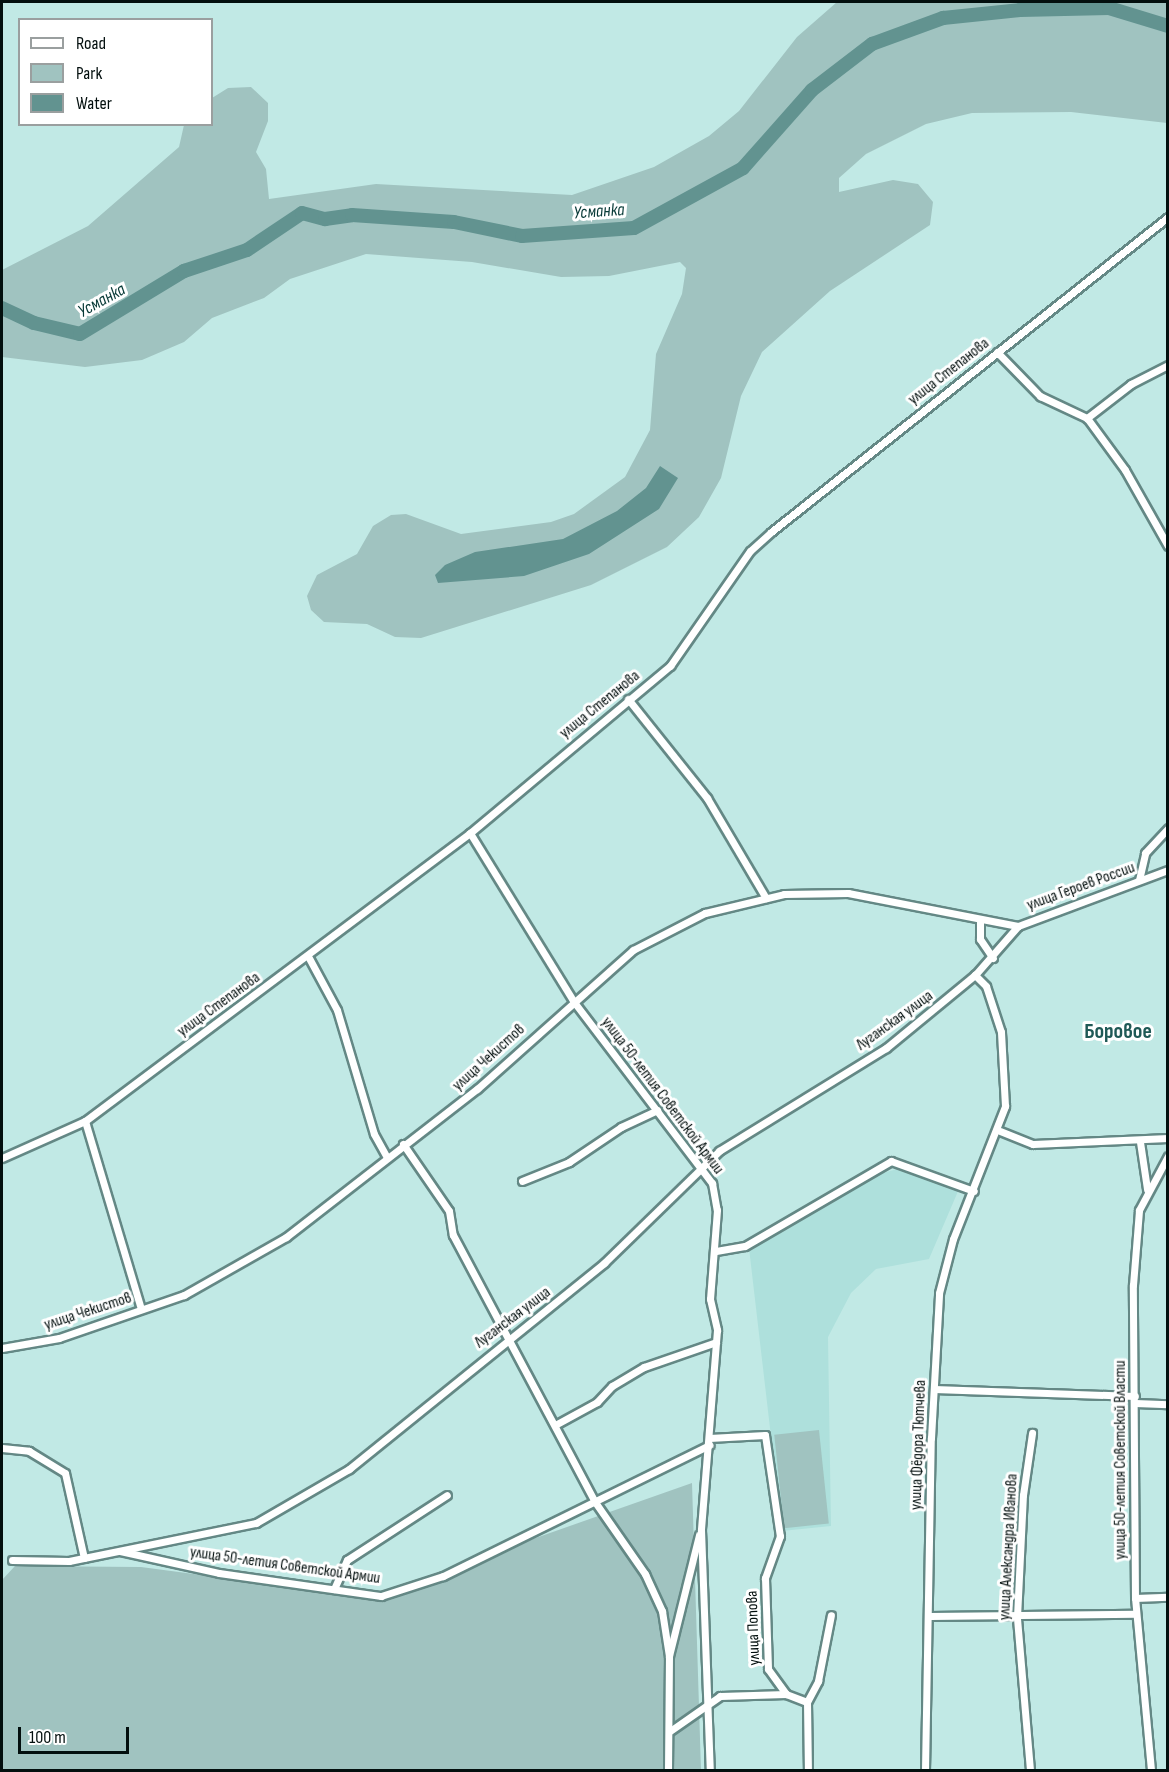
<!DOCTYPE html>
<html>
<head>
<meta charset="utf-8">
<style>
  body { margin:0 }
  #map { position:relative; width:1169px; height:1772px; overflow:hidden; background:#c1e9e5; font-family:"Sofia Sans Condensed",sans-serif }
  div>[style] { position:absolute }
  .built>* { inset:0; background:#aee0dc }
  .green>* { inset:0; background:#a0c3c0; transform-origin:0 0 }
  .water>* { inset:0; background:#629390 }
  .river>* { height:14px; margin:-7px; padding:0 7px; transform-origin:7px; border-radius:7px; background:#629390 }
  .roads { filter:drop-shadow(2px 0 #648885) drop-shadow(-2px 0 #648885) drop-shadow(0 2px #648885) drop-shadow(0 -2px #648885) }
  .minor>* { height:7px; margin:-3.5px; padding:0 3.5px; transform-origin:3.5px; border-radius:3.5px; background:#fff }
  span { translate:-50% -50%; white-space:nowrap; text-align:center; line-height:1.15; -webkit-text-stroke:6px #fff; paint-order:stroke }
  .street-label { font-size:16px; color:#030f0e }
  .water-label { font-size:18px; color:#073936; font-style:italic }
  .district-label { font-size:22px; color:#1f5956; font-weight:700 }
  .frame { position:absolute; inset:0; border:3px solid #030f0e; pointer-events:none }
  .legend { position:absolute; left:18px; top:18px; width:195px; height:108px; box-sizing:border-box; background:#fff; border:2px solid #9a9f9f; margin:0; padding:8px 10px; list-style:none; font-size:18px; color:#030f0e }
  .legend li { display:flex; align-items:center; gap:12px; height:30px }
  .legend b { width:30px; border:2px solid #9a9f9f }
  .scale { position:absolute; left:18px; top:1727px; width:111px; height:27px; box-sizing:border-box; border:3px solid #030f0e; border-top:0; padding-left:8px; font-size:18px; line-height:21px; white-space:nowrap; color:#030f0e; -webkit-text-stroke:4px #fff; paint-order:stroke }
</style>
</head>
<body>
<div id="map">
  <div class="built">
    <i style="clip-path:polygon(904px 1167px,959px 1189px,929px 1259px,876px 1269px,851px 1293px,828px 1337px,831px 1526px,782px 1531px,749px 1248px,876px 1175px)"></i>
  </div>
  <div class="green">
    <i style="clip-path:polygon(837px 2px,1167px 2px,1167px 123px,1071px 112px,972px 113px,926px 124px,866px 154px,839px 178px,839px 192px,893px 180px,918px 184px,933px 202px,930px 225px,830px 291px,762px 352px,741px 396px,721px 478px,699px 517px,667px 547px,591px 585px,421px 638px,395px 637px,367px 624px,324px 622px,311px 610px,307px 596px,317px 575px,357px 554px,373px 526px,391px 515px,406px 514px,461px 534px,551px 522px,574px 514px,625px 477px,650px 430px,656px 354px,682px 294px,686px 268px,680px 262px,609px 276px,561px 277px,472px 262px,366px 254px,290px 279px,264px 298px,212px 318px,184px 342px,142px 360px,85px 367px,2px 357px,2px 270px,88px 226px,179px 147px,184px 125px,212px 124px,212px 98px,228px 88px,251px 87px,268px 103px,268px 121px,256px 152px,266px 169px,269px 199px,376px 184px,572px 195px,654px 167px,709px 136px,739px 111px,797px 37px)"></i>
    <i style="left:819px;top:1430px;width:94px;height:45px;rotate:84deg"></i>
    <i style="clip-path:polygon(692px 1483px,701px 1770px,2px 1770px,2px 1580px,15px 1566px,141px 1567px,368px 1597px)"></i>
  </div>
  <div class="water">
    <i style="clip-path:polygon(660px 466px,678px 478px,659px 509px,589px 554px,524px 576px,438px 583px,435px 575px,445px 565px,475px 552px,563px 539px,617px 511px,646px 488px)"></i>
  </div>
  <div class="river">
    <i style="left:2px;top:308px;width:35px;rotate:25deg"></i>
    <i style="left:34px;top:323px;width:47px;rotate:13.4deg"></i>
    <i style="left:80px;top:334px;width:122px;rotate:-31.2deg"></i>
    <i style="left:184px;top:271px;width:66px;rotate:-18.4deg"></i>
    <i style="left:247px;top:250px;width:66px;rotate:-33.9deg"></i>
    <i style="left:302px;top:213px;width:24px;rotate:15deg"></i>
    <i style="left:325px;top:219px;width:27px;rotate:-8deg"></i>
    <i style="left:352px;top:215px;width:102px;rotate:3.9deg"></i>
    <i style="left:454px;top:222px;width:69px;rotate:11.6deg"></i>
    <i style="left:522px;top:236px;width:112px;rotate:-4.1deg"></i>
    <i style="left:634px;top:228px;width:124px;rotate:-28.8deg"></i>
    <i style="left:743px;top:168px;width:104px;rotate:-48.5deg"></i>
    <i style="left:812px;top:90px;width:76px;rotate:-37.5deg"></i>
    <i style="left:872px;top:44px;width:76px;rotate:-20.1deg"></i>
    <i style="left:943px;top:18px;width:77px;rotate:-5.9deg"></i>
    <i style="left:1020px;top:10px;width:89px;rotate:-1.3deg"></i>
    <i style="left:1109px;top:8px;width:62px;rotate:17deg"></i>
  </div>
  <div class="roads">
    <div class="minor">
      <i style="left:997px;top:352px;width:62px;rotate:45.7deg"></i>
      <i style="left:1040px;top:396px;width:52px;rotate:25.1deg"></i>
      <i style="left:1168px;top:365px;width:42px;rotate:152.8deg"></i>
      <i style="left:1131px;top:384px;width:56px;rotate:142.3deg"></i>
      <i style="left:1087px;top:418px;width:64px;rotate:53.8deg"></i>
      <i style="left:1125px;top:470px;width:87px;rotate:60.5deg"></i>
      <i style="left:628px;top:699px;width:127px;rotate:51.4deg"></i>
      <i style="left:707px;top:798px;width:116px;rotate:59.5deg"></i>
      <i style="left:470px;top:833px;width:198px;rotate:58.4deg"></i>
      <i style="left:574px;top:1002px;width:228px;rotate:52.7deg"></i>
      <i style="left:712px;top:1183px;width:27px;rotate:80deg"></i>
      <i style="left:717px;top:1210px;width:89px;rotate:94.5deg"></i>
      <i style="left:710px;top:1299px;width:32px;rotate:77deg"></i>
      <i style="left:717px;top:1330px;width:201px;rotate:94.6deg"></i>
      <i style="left:701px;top:1530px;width:240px;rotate:87.9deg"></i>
      <i style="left:1139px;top:880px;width:28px;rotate:-77deg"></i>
      <i style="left:1145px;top:853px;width:34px;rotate:-47deg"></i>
      <i style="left:980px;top:922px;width:17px;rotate:90deg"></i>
      <i style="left:980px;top:939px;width:23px;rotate:56deg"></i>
      <i style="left:309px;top:958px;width:59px;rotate:61.7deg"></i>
      <i style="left:337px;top:1010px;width:129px;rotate:73.4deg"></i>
      <i style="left:374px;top:1134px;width:25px;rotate:61deg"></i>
      <i style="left:85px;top:1121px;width:196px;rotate:73.4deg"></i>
      <i style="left:1000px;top:1131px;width:35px;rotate:22deg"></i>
      <i style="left:1033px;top:1144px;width:135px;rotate:-2.5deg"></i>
      <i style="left:1140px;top:1142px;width:48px;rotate:81.5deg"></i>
      <i style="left:403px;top:1144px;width:81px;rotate:55.5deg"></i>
      <i style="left:449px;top:1211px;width:24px;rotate:81deg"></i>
      <i style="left:453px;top:1235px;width:302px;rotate:62deg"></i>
      <i style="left:595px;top:1502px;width:88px;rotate:55.2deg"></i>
      <i style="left:645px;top:1574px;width:41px;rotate:65.3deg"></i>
      <i style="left:662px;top:1611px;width:46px;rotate:81.2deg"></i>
      <i style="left:2px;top:1158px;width:91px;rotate:-24deg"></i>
      <i style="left:85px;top:1121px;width:481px;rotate:-36.8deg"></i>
      <i style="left:470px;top:833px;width:261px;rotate:-39.9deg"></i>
      <i style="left:670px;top:666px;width:140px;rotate:-55.2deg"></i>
      <i style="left:750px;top:551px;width:28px;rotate:-42deg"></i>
      <i style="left:771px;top:532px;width:507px;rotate:-38.43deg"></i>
      <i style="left:522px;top:1181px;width:51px;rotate:-22deg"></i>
      <i style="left:569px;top:1162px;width:63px;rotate:-33.9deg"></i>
      <i style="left:621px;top:1127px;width:40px;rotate:-25deg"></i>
      <i style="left:716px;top:1251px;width:29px;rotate:-10deg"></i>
      <i style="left:745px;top:1246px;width:169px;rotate:-30.2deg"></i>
      <i style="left:891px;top:1161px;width:88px;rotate:19.9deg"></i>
      <i style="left:2px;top:1348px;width:58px;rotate:-10deg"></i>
      <i style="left:59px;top:1338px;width:132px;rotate:-19deg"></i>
      <i style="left:184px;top:1295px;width:117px;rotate:-29.6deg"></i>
      <i style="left:286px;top:1237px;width:242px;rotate:-37.8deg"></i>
      <i style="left:477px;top:1089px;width:209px;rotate:-41.7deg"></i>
      <i style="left:633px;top:950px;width:81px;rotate:-27.2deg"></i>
      <i style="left:705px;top:913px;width:81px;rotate:-13.5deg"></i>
      <i style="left:784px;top:894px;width:64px;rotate:-0.9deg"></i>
      <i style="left:848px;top:893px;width:173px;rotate:11deg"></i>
      <i style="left:934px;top:1389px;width:201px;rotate:2deg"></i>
      <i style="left:1135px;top:1403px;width:33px;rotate:2deg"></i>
      <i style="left:555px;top:1425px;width:48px;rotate:-28.7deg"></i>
      <i style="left:597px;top:1402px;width:22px;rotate:-47deg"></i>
      <i style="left:612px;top:1386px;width:37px;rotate:-31deg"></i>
      <i style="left:644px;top:1367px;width:76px;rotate:-19.1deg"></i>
      <i style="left:709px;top:1438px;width:56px;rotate:-3.1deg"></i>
      <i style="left:765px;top:1435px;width:102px;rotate:81.6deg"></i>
      <i style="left:780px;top:1536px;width:45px;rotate:109.7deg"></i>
      <i style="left:765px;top:1578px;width:91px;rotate:88.1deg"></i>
      <i style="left:768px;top:1669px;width:31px;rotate:54deg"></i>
      <i style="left:786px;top:1694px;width:22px;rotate:21deg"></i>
      <i style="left:807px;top:1702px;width:68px;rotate:89.2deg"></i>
      <i style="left:2px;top:1448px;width:27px;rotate:6deg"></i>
      <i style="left:29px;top:1451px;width:42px;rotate:31.4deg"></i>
      <i style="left:65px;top:1473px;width:87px;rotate:77.4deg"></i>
      <i style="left:120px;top:1551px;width:101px;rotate:12.5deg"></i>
      <i style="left:219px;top:1573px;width:164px;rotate:8.1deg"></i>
      <i style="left:381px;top:1596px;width:65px;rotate:-17.9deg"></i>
      <i style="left:443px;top:1576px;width:297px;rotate:-26.2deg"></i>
      <i style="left:12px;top:1560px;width:57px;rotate:1deg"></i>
      <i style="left:69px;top:1561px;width:191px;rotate:-11.5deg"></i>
      <i style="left:256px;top:1523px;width:108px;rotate:-30.1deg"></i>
      <i style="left:349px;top:1469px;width:328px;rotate:-38.9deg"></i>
      <i style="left:604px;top:1263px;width:161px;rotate:-44.2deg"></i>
      <i style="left:719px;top:1151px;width:196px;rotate:-31.7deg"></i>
      <i style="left:886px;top:1048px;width:115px;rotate:-39.4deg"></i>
      <i style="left:334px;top:1589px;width:32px;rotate:-66deg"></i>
      <i style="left:347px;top:1560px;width:119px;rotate:-33deg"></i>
      <i style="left:1135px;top:1598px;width:33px;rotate:-2deg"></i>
      <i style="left:930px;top:1616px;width:206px;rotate:-0.6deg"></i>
      <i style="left:807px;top:1702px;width:24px;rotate:-62deg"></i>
      <i style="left:818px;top:1681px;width:67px;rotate:-78.9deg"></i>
      <i style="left:670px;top:1731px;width:61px;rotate:-35deg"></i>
      <i style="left:720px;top:1696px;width:66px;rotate:-1.7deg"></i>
      <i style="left:668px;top:1770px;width:114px;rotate:-89.5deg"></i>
      <i style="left:669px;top:1656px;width:125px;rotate:-76.1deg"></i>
      <i style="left:925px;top:1770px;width:332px;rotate:-89deg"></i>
      <i style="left:931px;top:1438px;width:145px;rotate:-86.8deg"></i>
      <i style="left:939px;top:1293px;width:56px;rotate:-75.5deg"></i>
      <i style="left:953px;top:1239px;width:143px;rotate:-68.6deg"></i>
      <i style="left:1005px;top:1106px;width:74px;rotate:-93.1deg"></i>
      <i style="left:1001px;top:1032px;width:48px;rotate:-108.1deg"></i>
      <i style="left:986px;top:986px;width:16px;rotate:-135deg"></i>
      <i style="left:975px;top:975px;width:65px;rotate:-48.7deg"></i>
      <i style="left:1018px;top:926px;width:160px;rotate:-20.5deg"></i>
      <i style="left:1030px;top:1770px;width:154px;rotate:-94.9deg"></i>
      <i style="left:1017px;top:1617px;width:122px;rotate:-87.2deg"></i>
      <i style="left:1023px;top:1495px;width:63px;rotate:-81.7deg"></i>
      <i style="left:1151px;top:1770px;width:173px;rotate:-95.3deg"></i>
      <i style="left:1135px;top:1598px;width:313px;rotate:-90.4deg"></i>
      <i style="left:1133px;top:1285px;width:75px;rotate:-85.4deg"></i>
      <i style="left:1139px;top:1210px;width:61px;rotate:-61.8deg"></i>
    </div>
  </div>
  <div class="street-label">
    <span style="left:949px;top:372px;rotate:-38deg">улица Степанова</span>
    <span style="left:600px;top:705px;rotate:-39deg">улица Степанова</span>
    <span style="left:1081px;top:887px;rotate:-20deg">улица Героев России</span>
    <span style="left:219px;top:1005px;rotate:-36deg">улица Степанова</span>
    <span style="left:895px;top:1021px;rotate:-36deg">Луганская улица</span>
    <span style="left:489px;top:1058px;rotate:-42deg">улица Чекистов</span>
    <span style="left:662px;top:1096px;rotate:53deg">улица 50-летия Советской Армии</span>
    <span style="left:88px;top:1312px;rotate:-18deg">улица Чекистов</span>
    <span style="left:513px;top:1318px;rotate:-37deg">Луганская улица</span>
    <span style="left:919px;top:1445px;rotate:-88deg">улица Фёдора Тютчева</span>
    <span style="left:1121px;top:1460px;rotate:-90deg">улица 50-летия Советской Власти</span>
    <span style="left:1009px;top:1547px;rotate:-87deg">улица Александра Иванова</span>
    <span style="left:285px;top:1566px;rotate:8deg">улица 50-летия Советской Армии</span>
    <span style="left:754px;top:1628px;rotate:-92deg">улица Попова</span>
  </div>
  <div class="water-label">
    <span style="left:599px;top:212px;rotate:-4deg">Усманка</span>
    <span style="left:102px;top:301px;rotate:-29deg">Усманка</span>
  </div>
  <div class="district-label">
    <span style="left:1118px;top:1032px">Боровое</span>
  </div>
  <div class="frame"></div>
  <ul class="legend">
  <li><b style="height:8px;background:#fff"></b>Road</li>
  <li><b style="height:16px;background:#a0c3c0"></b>Park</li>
  <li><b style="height:16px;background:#629390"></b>Water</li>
  </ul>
  <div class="scale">100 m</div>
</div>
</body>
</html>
